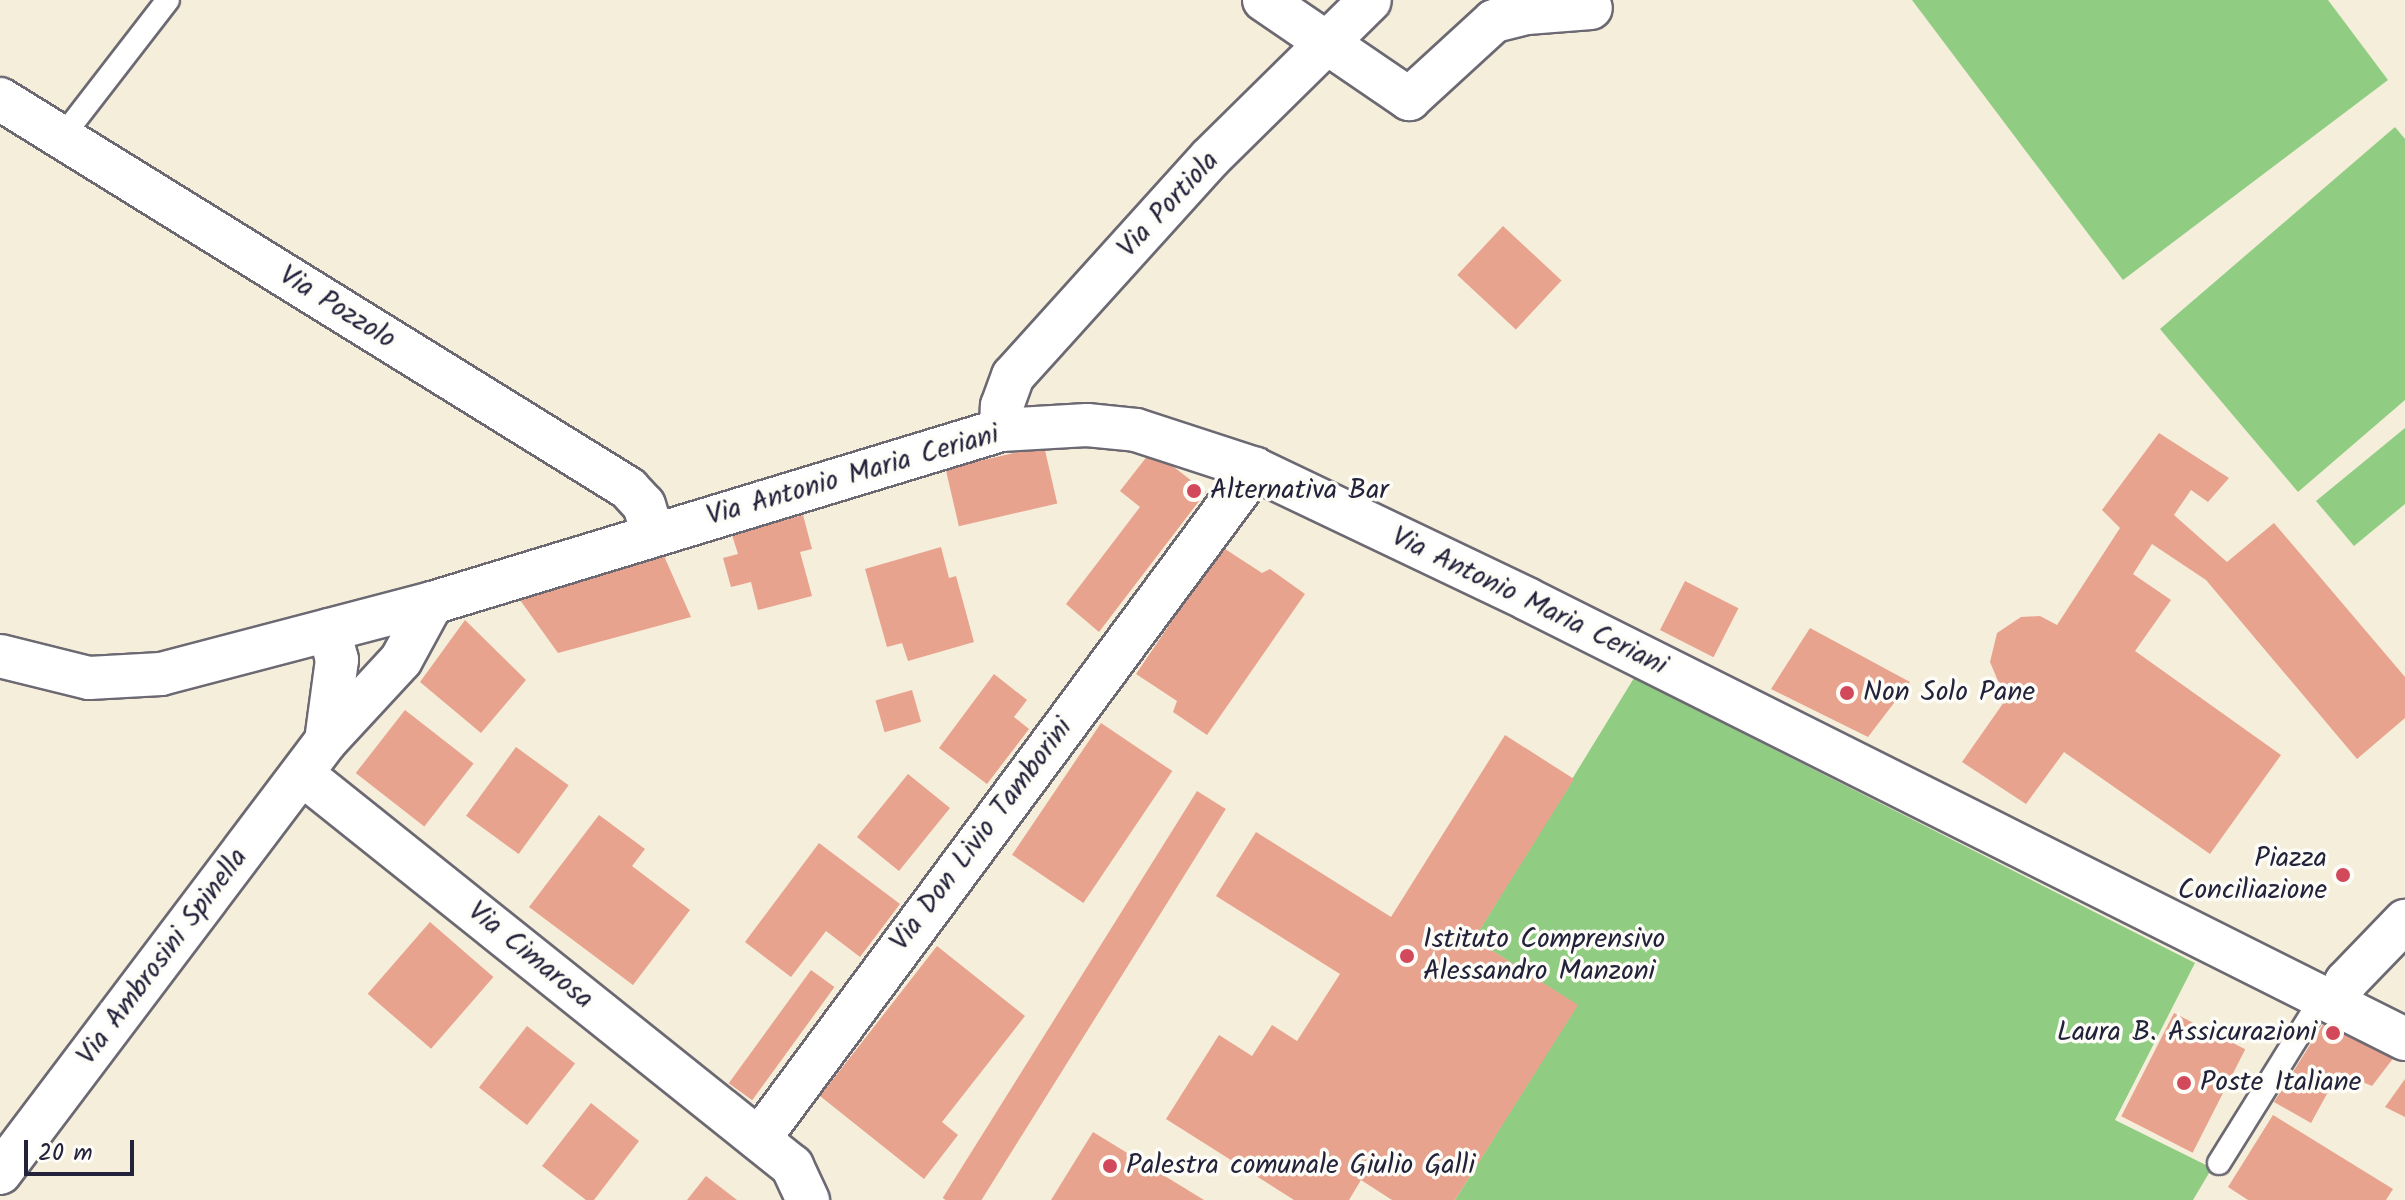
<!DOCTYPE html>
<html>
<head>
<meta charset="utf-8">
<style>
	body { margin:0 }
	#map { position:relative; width:2405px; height:1200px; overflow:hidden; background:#f5eedb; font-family:Kalam,sans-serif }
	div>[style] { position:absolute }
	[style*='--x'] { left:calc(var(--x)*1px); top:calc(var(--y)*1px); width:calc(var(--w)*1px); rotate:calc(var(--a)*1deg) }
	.green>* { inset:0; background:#90cd83 }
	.building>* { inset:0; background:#e8a38e; transform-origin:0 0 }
	.roads { filter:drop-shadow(2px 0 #6c6973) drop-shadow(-2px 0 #6c6973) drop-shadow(0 2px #6c6973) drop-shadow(0 -2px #6c6973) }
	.lane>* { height:22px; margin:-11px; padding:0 11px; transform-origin:11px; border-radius:11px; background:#fff }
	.street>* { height:42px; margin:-21px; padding:0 21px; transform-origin:21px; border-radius:21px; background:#fff }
	.dots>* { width:22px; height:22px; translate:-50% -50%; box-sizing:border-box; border:4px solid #fdfcf7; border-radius:50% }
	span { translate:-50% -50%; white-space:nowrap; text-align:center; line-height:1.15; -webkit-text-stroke:7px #fdfcf7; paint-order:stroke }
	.street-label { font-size:28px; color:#22223b }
	.poi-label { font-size:28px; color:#22223b }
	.left { translate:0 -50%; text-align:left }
	.right { translate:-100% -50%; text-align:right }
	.scale { position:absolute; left:24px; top:1140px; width:110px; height:36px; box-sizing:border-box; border:4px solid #22223b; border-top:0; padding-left:10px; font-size:24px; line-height:28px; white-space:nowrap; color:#22223b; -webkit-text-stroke:6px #fdfcf7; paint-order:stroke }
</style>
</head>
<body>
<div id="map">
	<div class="green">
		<div style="clip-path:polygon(1912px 0,2328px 0,2388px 80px,2123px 280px)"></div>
		<div style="clip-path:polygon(2395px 127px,2405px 139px,2405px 400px,2298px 492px,2160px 329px)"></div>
		<div style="clip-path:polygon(2405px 428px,2405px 504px,2354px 546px,2316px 501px)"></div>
		<div style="clip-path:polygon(1634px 678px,2195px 963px,2115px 1120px,2212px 1168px,2193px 1200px,1455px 1200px,1577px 1005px,1474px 939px)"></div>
	</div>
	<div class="building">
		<div style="left:1503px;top:226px;width:80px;height:67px;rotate:43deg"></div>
		<div style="clip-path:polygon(2159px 433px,2229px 478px,2208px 502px,2191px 490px,2174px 515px,2227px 562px,2274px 523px,2405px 677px,2405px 718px,2357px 759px,2206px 580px,2152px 544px,2133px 574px,2171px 600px,2135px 651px,2281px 755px,2210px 854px,2064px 752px,2026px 804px,1962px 762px,2011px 692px,1998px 681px,1990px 662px,1997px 633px,2021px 617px,2040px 616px,2057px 625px,2120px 528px,2102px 510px)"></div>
		<div style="left:1044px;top:446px;width:59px;height:101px;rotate:77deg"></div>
		<div style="clip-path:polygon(1152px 450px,1206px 492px,1099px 632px,1066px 604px,1140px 507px,1120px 491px)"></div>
		<div style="clip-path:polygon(803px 515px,812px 549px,800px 552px,812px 596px,758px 610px,751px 582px,731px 587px,723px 558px,738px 554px,732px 535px)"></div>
		<div style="clip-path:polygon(941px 547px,949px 578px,956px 576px,974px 642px,908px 661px,902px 643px,887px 647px,865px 569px)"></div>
		<div style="clip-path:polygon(1222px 547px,1262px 573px,1270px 569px,1305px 594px,1207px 735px,1173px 712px,1177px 701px,1136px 674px)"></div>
		<div style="clip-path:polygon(664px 556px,691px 617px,558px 653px,520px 600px)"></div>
		<div style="left:1685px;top:581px;width:60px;height:55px;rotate:27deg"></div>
		<div style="clip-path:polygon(465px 620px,526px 680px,481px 733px,420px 682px)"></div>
		<div style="clip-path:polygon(1810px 628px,1910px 682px,1868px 737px,1771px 689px)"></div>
		<div style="clip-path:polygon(994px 674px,1027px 700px,1014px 717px,1029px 729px,987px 784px,939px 748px)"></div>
		<div style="left:912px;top:690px;width:33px;height:38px;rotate:74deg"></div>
		<div style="left:405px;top:710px;width:87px;height:80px;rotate:38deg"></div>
		<div style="left:1101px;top:723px;width:86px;height:159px;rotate:34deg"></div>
		<div style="clip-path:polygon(1505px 735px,1574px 779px,1474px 939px,1578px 1005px,1455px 1200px,1392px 1200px,1361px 1180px,1349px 1200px,1294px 1200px,1166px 1119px,1219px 1035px,1252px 1056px,1272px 1025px,1297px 1041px,1340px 974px,1216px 896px,1256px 832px,1391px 917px)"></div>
		<div style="left:516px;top:747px;width:65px;height:85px;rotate:36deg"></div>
		<div style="left:908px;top:774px;width:54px;height:81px;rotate:39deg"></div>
		<div style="left:1197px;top:791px;width:34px;height:480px;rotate:32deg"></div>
		<div style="clip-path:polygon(599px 815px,645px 849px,632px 866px,690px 910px,633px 985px,529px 907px)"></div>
		<div style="clip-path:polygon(819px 843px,900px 904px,860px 957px,826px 931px,791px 977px,745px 942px)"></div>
		<div style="left:430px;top:922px;width:84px;height:95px;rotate:41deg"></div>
		<div style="clip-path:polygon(937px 946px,1025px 1016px,942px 1122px,958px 1135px,924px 1179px,820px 1096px)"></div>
		<div style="left:811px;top:970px;width:29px;height:140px;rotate:36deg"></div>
		<div style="left:2174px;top:1013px;width:80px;height:116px;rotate:27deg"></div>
		<div style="clip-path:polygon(2325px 1021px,2395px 1056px,2372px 1086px,2339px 1072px,2311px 1123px,2274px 1102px)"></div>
		<div style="left:527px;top:1026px;width:61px;height:78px;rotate:38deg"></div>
		<div style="clip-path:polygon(2405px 1079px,2405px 1117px,2385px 1107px)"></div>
		<div style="clip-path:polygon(591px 1103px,639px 1141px,594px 1200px,586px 1200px,542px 1166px)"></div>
		<div style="clip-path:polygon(2273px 1115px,2393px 1189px,2386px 1200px,2248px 1200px,2228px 1187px)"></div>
		<div style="clip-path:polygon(1093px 1132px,1204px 1200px,1051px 1200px)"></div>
		<div style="clip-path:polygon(706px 1176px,737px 1200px,687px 1200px)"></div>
	</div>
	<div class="roads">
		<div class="lane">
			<div style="--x:62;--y:137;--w:173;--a:-52.3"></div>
			<div style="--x:2219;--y:1163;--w:197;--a:-58.1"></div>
		</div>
		<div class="street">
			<div style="--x:1264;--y:0;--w:176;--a:34.3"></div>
			<div style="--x:1409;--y:99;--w:115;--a:-42.5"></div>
			<div style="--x:1494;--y:21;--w:34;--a:-14"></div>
			<div style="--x:1527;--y:13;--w:64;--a:-4.5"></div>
			<div style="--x:0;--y:99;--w:739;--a:31.78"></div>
			<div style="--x:628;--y:488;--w:23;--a:47"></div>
			<div style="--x:644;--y:505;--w:31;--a:73"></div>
			<div style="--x:1001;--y:430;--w:24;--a:-88"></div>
			<div style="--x:1002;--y:406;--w:32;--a:-70"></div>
			<div style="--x:1013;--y:376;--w:295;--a:-47.9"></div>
			<div style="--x:1211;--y:157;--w:223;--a:-44.6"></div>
			<div style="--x:0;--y:656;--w:92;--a:13.9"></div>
			<div style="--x:89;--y:678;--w:72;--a:-3.2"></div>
			<div style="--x:161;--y:674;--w:280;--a:-14.7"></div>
			<div style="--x:432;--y:603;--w:595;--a:-16.91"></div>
			<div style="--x:1001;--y:430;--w:86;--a:-3.3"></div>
			<div style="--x:1087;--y:425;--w:49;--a:5.8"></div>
			<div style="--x:1136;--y:430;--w:125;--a:18.1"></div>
			<div style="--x:1255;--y:469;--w:301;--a:25.5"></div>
			<div style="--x:1527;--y:599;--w:982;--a:26.62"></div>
			<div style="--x:326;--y:741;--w:82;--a:-82.3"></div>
			<div style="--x:337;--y:660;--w:31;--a:-105"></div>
			<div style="--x:302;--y:774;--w:628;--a:38.66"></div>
			<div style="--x:792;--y:1166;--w:38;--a:65"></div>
			<div style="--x:2335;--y:1003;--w:24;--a:-62"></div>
			<div style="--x:2346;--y:982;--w:85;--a:-46"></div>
			<div style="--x:759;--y:1139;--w:834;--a:-53.49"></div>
			<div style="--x:0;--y:1173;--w:541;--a:-52.96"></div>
			<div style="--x:326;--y:741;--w:110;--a:-47.2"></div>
			<div style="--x:401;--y:660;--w:65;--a:-61.5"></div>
		</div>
	</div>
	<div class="dots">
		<div style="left:1194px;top:491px;background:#d1495b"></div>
		<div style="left:1847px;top:693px;background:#d1495b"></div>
		<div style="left:2343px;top:875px;background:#d1495b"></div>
		<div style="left:1407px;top:956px;background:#d1495b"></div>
		<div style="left:2333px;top:1033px;background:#d1495b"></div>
		<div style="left:2184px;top:1083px;background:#d1495b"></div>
		<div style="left:1110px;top:1166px;background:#d1495b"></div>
	</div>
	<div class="street-label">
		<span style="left:1169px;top:205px;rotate:-47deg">Via Portiola</span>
		<span style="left:337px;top:308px;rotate:32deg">Via Pozzolo</span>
		<span style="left:853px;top:476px;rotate:-16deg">Via Antonio Maria Ceriani</span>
		<span style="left:1529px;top:602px;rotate:26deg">Via Antonio Maria Ceriani</span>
		<span style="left:982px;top:835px;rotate:-53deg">Via Don Livio Tamborini</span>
		<span style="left:530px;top:956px;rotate:39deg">Via Cimarosa</span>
		<span style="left:163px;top:957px;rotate:-53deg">Via Ambrosini Spinella</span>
	</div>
	<div class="poi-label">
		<span class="left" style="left:1210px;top:491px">Alternativa Bar</span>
		<span class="left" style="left:1863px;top:693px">Non Solo Pane</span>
		<span class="right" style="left:2327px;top:875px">Piazza<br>Conciliazione</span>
		<span class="left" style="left:1423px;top:956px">Istituto Comprensivo<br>Alessandro Manzoni</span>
		<span class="right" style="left:2317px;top:1033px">Laura B. Assicurazioni</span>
		<span class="left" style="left:2200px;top:1083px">Poste Italiane</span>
		<span class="left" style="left:1126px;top:1166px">Palestra comunale Giulio Galli</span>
	</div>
	<div class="scale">20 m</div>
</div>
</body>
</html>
